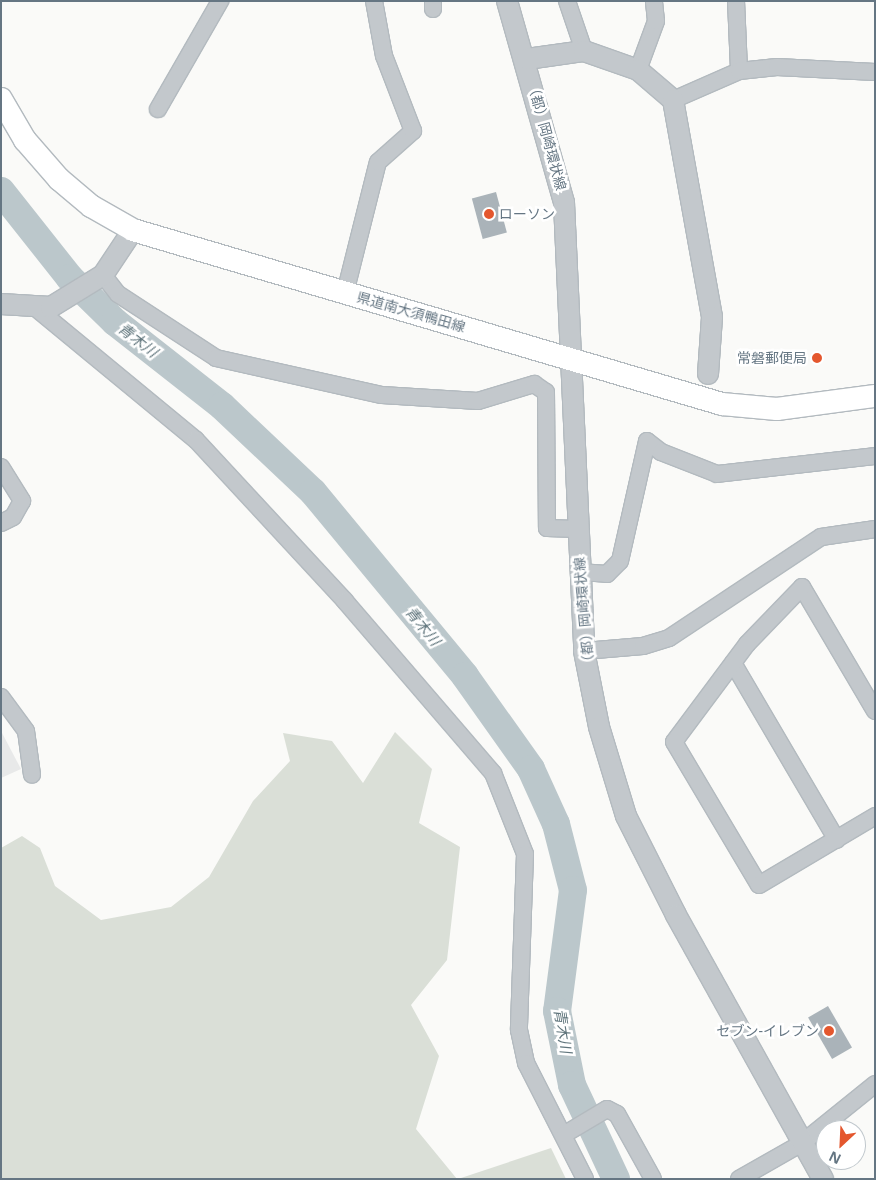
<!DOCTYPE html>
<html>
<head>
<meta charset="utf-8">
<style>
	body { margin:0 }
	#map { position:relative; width:876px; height:1180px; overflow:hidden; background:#fafaf8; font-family:"Noto Sans","Noto Sans JP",sans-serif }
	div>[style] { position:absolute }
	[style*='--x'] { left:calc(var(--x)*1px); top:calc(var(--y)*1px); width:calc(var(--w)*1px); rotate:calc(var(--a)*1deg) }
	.built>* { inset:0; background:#e8e9e9 }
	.green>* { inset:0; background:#dadfd7 }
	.river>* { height:28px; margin:-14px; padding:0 14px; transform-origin:14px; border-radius:14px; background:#bbc7cb }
	.building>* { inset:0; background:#aab3b9; transform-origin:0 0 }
	.roads { filter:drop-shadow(1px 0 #b3babf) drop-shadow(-1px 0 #b3babf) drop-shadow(0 1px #b3babf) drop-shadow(0 -1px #b3babf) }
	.minor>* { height:16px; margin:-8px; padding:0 8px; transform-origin:8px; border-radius:8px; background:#c3c8cc }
	.tertiary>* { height:20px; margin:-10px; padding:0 10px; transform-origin:10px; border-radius:10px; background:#c3c8cc }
	.secondary>* { height:22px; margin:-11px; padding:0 11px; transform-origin:11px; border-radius:11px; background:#fff }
	.dots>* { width:14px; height:14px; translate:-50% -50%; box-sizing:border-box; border:2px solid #fff; border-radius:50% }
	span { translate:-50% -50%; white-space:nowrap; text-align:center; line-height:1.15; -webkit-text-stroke:5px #fff; paint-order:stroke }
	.street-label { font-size:14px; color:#657683 }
	.poi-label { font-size:14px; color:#657683 }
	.left { translate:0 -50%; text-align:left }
	.right { translate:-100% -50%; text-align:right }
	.water-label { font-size:15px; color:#60757c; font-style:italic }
	.frame { position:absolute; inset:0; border:2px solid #657683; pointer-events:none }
	.north { position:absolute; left:816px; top:1120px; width:50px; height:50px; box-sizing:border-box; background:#fff; border:1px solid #c1c8cd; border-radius:50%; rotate:205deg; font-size:14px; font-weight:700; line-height:20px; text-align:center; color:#657683 }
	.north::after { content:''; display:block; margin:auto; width:18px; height:22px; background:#e4572e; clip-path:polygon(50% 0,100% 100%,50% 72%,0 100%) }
</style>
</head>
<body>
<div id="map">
	<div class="built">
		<div style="clip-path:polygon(1px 731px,21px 769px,1px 778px)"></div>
	</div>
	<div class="green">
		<div style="clip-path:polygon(395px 732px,432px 769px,419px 823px,460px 847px,447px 960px,411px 1005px,439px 1056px,416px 1129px,457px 1179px,1px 1179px,1px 848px,22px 836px,40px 848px,55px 886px,101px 920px,171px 907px,209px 877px,253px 801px,290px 761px,283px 733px,332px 741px,363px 783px)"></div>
		<div style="clip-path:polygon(551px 1148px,566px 1179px,458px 1179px)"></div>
	</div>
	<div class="river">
		<div style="--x:1;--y:191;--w:111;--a:51.6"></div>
		<div style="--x:70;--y:278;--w:63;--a:44.4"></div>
		<div style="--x:115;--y:322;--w:136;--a:38.1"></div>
		<div style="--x:222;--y:406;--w:125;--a:43.4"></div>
		<div style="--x:313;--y:492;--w:239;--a:50.4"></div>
		<div style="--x:465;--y:676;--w:114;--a:54.6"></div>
		<div style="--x:531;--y:769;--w:60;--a:65.6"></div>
		<div style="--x:556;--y:824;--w:68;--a:75.6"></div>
		<div style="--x:573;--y:890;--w:122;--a:97.5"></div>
		<div style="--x:557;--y:1011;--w:76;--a:78.5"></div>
		<div style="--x:572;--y:1085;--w:104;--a:64.9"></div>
	</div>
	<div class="building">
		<div style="left:496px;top:192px;width:42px;height:25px;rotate:75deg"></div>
		<div style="left:828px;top:1006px;width:48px;height:23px;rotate:60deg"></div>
	</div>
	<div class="roads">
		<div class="minor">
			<div style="--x:567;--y:1;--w:53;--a:71.2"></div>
			<div style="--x:736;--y:1;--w:70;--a:87.5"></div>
			<div style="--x:433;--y:9;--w:8;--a:-90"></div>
			<div style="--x:638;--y:70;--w:52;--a:-69.8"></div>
			<div style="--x:656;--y:21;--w:20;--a:-96"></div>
			<div style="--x:673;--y:100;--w:72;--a:-23.7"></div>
			<div style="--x:739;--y:71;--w:38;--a:-6"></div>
			<div style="--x:777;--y:67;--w:98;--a:2.9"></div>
			<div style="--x:158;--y:109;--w:125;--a:-60.1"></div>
			<div style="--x:103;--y:275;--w:24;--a:52"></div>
			<div style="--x:118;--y:294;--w:117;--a:33.1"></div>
			<div style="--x:216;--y:358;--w:170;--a:12.6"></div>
			<div style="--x:382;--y:395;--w:96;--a:3.6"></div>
			<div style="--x:478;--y:401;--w:59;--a:-16.9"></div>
			<div style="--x:534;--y:384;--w:14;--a:34"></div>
			<div style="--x:546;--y:392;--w:136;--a:89.6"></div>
			<div style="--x:547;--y:528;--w:31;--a:2"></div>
			<div style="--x:345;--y:293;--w:135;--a:-75.9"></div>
			<div style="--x:378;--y:162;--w:47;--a:-41.5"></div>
			<div style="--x:413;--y:131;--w:80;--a:-111.1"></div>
			<div style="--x:384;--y:56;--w:56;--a:-100.3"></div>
			<div style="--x:37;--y:309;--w:206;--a:39.5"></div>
			<div style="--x:196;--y:440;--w:219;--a:47.2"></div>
			<div style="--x:345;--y:601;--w:227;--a:49.3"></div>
			<div style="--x:493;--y:773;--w:87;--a:68.4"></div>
			<div style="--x:525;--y:854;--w:176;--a:92"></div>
			<div style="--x:519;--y:1030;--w:34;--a:78"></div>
			<div style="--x:526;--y:1063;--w:130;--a:63"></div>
			<div style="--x:1;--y:467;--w:40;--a:58"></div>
			<div style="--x:22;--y:501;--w:18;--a:119"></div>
			<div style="--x:13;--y:517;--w:13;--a:153"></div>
			<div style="--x:580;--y:572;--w:27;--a:4"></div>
			<div style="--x:607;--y:574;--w:18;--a:-45"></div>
			<div style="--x:620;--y:561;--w:123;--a:-77.3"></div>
			<div style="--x:647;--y:441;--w:18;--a:38"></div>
			<div style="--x:661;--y:452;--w:60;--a:21.4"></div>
			<div style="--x:717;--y:474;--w:159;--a:-6.5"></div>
			<div style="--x:584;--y:651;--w:59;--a:-4.8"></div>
			<div style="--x:643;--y:646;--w:27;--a:-17"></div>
			<div style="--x:669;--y:638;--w:182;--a:-33.6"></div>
			<div style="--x:821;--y:537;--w:55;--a:-8.4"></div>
			<div style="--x:733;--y:663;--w:205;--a:59.6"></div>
			<div style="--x:1;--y:697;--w:42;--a:53.7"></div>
			<div style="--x:26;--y:731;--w:44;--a:82.2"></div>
			<div style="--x:875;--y:711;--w:144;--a:-120.5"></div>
			<div style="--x:802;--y:587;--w:79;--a:134"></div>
			<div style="--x:747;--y:644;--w:122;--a:126.7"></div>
			<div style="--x:674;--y:742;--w:166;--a:59.3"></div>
			<div style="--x:759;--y:885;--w:135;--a:-30.7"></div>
			<div style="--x:565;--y:1134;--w:49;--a:-30.8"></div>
			<div style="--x:607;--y:1109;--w:11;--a:27"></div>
			<div style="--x:617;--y:1114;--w:74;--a:61"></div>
			<div style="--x:739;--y:1179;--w:73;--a:-29.7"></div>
			<div style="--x:802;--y:1143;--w:94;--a:-38.9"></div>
		</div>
		<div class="tertiary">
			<div style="--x:507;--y:1;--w:210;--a:74.2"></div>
			<div style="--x:564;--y:203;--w:448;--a:87.4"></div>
			<div style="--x:584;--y:651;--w:77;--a:78.8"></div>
			<div style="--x:599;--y:727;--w:93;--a:73.1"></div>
			<div style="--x:626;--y:816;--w:111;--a:63.2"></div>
			<div style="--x:676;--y:915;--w:302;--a:60.9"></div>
			<div style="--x:527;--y:59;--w:58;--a:-8"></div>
			<div style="--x:584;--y:51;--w:57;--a:19.4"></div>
			<div style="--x:638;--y:70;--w:46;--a:40.6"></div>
			<div style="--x:673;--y:100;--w:220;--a:79.8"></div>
			<div style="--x:712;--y:317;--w:57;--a:94"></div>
			<div style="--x:1;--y:304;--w:50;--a:3.4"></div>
			<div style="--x:51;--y:307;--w:61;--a:-31.6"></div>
			<div style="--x:103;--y:275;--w:54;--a:-56.3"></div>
		</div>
		<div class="secondary">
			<div style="--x:1;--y:99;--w:48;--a:59.7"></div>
			<div style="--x:25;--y:140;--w:52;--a:48.9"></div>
			<div style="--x:59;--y:179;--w:42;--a:40.2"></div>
			<div style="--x:91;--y:206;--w:48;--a:29.7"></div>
			<div style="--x:133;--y:230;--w:614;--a:16.46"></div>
			<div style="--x:722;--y:404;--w:55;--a:5.2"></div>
			<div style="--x:777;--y:409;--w:99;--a:-7.6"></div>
		</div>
	</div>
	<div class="dots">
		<div style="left:489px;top:214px;background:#e4572e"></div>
		<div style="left:817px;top:358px;background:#e4572e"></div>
		<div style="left:829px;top:1031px;background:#e4572e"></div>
	</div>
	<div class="street-label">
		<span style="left:547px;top:136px;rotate:75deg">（都）岡崎環状線</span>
		<span style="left:411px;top:312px;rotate:16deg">県道南大須鴨田線</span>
		<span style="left:584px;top:613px;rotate:-95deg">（都）岡崎環状線</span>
	</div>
	<div class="poi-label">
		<span class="left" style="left:499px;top:214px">ローソン</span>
		<span class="right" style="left:807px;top:358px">常磐郵便局</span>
		<span class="right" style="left:819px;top:1031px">セブン-イレブン</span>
	</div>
	<div class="water-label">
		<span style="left:138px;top:340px;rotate:38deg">青木川</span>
		<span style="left:423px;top:626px;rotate:51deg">青木川</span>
		<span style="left:563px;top:1031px;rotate:81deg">青木川</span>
	</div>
	<div class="frame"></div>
	<div class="north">N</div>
</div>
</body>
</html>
